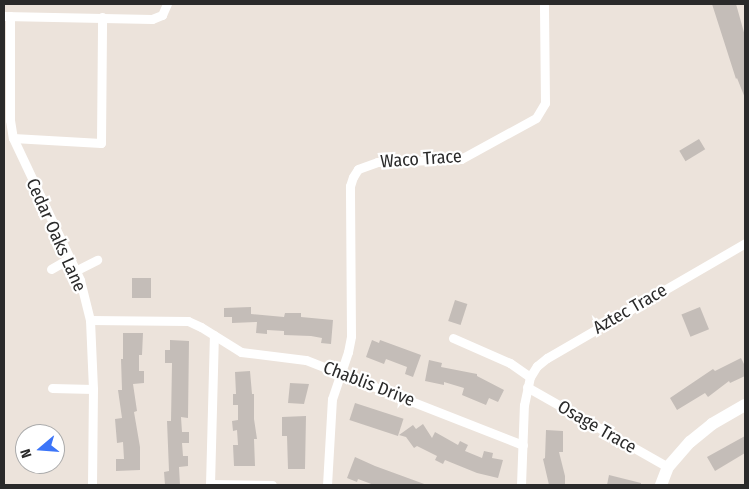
<!DOCTYPE html>
<html>
<head>
<meta charset="utf-8">
<style>
	body { margin:0 }
	#map { position:relative; width:749px; height:489px; overflow:hidden; background:#ece3db; font-family:"Fira Sans Condensed",sans-serif }
	div>[style] { position:absolute }
	[style*='--x'] { left:calc(var(--x)*1px); top:calc(var(--y)*1px); width:calc(var(--w)*1px); rotate:calc(var(--a)*1deg) }
	.building>* { inset:0; background:#c4bdb8; transform-origin:0 0 }
	.street>* { height:9px; margin:-4.5px; padding:0 4.5px; transform-origin:4.5px; border-radius:4.5px; background:#fff }
	.secondary>* { height:12px; margin:-6px; padding:0 6px; transform-origin:6px; border-radius:6px; background:#fff }
	span { translate:-50% -50%; white-space:nowrap; text-align:center; line-height:1.15; -webkit-text-stroke:4.5px #fff; paint-order:stroke }
	.street-label { font-size:18px; color:#2a2a2a }
	.frame { position:absolute; inset:0; border:5px solid #2a2a2a; pointer-events:none }
	.north { position:absolute; left:15px; top:424px; width:50px; height:50px; box-sizing:border-box; background:#fff; border:1px solid #aaa; border-radius:50%; rotate:252deg; font-size:14px; font-weight:700; line-height:20px; text-align:center; color:#2a2a2a }
	.north::after { content:''; display:block; margin:auto; width:18px; height:22px; background:#3c75f8; clip-path:polygon(50% 0,100% 100%,50% 72%,0 100%) }
</style>
</head>
<body>
<div id="map">
	<div class="building">
		<div style="clip-path:polygon(712px 4px,736px 4px,745px 36px,745px 98px,737px 78px,736px 79px)"></div>
		<div style="left:699px;top:139px;width:12px;height:23px;rotate:59deg"></div>
		<div style="left:132px;top:278px;width:19px;height:20px"></div>
		<div style="left:455px;top:300px;width:13px;height:22px;rotate:18deg"></div>
		<div style="clip-path:polygon(251px 307px,251px 314px,284px 317px,285px 313px,301px 313px,301px 317px,333px 320px,331px 344px,321px 343px,322px 338px,311px 336px,284px 335px,284px 331px,267px 330px,267px 334px,256px 333px,257px 322px,232px 323px,232px 317px,224px 317px,224px 308px)"></div>
		<div style="left:700px;top:307px;width:24px;height:20px;rotate:68deg"></div>
		<div style="clip-path:polygon(123px 333px,143px 333px,142px 355px,139px 355px,139px 371px,144px 371px,144px 383px,133px 384px,137px 411px,134px 412px,140px 447px,140px 470px,116px 471px,116px 459px,124px 459px,123px 442px,117px 443px,115px 419px,122px 418px,118px 390px,122px 390px,121px 359px,123px 359px)"></div>
		<div style="clip-path:polygon(170px 340px,189px 341px,188px 418px,181px 417px,182px 432px,189px 432px,189px 443px,182px 443px,183px 456px,188px 456px,188px 466px,179px 467px,180px 485px,165px 485px,164px 472px,169px 471px,167px 421px,171px 421px,172px 363px,165px 363px,165px 350px,170px 350px)"></div>
		<div style="clip-path:polygon(372px 340px,379px 343px,380px 340px,421px 355px,413px 377px,405px 374px,407px 367px,386px 359px,384px 364px,366px 357px)"></div>
		<div style="clip-path:polygon(741px 358px,745px 366px,745px 376px,730px 383px,729px 381px,708px 397px,705px 393px,677px 410px,670px 398px,713px 369px,715px 371px)"></div>
		<div style="clip-path:polygon(429px 360px,442px 363px,441px 367px,477px 374px,477px 376px,504px 390px,498px 402px,489px 398px,486px 405px,462px 395px,464px 388px,444px 382px,444px 385px,425px 381px)"></div>
		<div style="clip-path:polygon(250px 371px,252px 394px,254px 394px,254px 419px,257px 439px,254px 439px,255px 466px,234px 466px,233px 445px,238px 445px,237px 430px,233px 431px,232px 421px,238px 420px,238px 405px,233px 405px,233px 394px,236px 394px,235px 372px)"></div>
		<div style="clip-path:polygon(290px 383px,309px 384px,304px 404px,288px 403px)"></div>
		<div style="left:355px;top:403px;width:51px;height:18px;rotate:18deg"></div>
		<div style="clip-path:polygon(306px 416px,305px 469px,288px 469px,287px 436px,282px 436px,282px 417px)"></div>
		<div style="clip-path:polygon(423px 424px,432px 438px,435px 432px,458px 445px,460px 441px,468px 445px,465px 451px,482px 458px,484px 451px,493px 453px,492px 458px,503px 460px,498px 478px,477px 473px,445px 460px,443px 464px,435px 460px,437px 456px,417px 446px,414px 448px,406px 437px,399px 435px,413px 425px,416px 429px)"></div>
		<div style="clip-path:polygon(546px 430px,563px 431px,563px 452px,559px 452px,565px 476px,565px 485px,549px 485px,543px 459px,545px 458px)"></div>
		<div style="clip-path:polygon(745px 436px,745px 453px,715px 471px,707px 457px)"></div>
		<div style="clip-path:polygon(355px 457px,375px 466px,427px 485px,374px 485px,358px 479px,357px 482px,347px 478px)"></div>
		<div style="clip-path:polygon(609px 475px,641px 483px,641px 485px,607px 485px)"></div>
	</div>
	<div class="street">
		<div style="--x:4;--y:16;--w:148;--a:1.2"></div>
		<div style="--x:152;--y:19;--w:11;--a:-22"></div>
		<div style="--x:162;--y:15;--w:12;--a:-66"></div>
		<div style="--x:10;--y:16;--w:104;--a:90"></div>
		<div style="--x:10;--y:120;--w:18;--a:81"></div>
		<div style="--x:13;--y:138;--w:157;--a:64.7"></div>
		<div style="--x:80;--y:280;--w:41;--a:76"></div>
		<div style="--x:90;--y:320;--w:69;--a:87.5"></div>
		<div style="--x:93;--y:389;--w:96;--a:90.6"></div>
		<div style="--x:13;--y:138;--w:88;--a:3.3"></div>
		<div style="--x:101;--y:143;--w:126;--a:-89.5"></div>
		<div style="--x:51;--y:269;--w:20;--a:-30"></div>
		<div style="--x:75;--y:271;--w:25;--a:-27"></div>
		<div style="--x:90;--y:320;--w:98;--a:0.6"></div>
		<div style="--x:188;--y:321;--w:14;--a:25"></div>
		<div style="--x:201;--y:327;--w:47;--a:32"></div>
		<div style="--x:241;--y:352;--w:65;--a:7"></div>
		<div style="--x:306;--y:360;--w:233;--a:21.4"></div>
		<div style="--x:453;--y:338;--w:62;--a:23.7"></div>
		<div style="--x:510;--y:363;--w:24;--a:35"></div>
		<div style="--x:527;--y:387;--w:162;--a:29.6"></div>
		<div style="--x:52;--y:388;--w:41;--a:1.4"></div>
		<div style="--x:210;--y:484;--w:62;--a:0.9"></div>
		<div style="--x:210;--y:485;--w:150;--a:-88.5"></div>
		<div style="--x:327;--y:485;--w:86;--a:-86.7"></div>
		<div style="--x:332;--y:399;--w:50;--a:-71.2"></div>
		<div style="--x:348;--y:352;--w:16;--a:-79"></div>
		<div style="--x:351;--y:336;--w:150;--a:-90.4"></div>
		<div style="--x:350;--y:186;--w:9;--a:-72"></div>
		<div style="--x:353;--y:177;--w:9;--a:-58"></div>
		<div style="--x:358;--y:169;--w:20;--a:-20"></div>
		<div style="--x:377;--y:162;--w:84;--a:-2"></div>
		<div style="--x:461;--y:159;--w:85;--a:-28.7"></div>
		<div style="--x:536;--y:118;--w:17;--a:-59"></div>
		<div style="--x:545;--y:103;--w:99;--a:-90.6"></div>
		<div style="--x:521;--y:485;--w:80;--a:-87.9"></div>
		<div style="--x:524;--y:405;--w:29;--a:-78"></div>
		<div style="--x:530;--y:377;--w:13;--a:-58"></div>
		<div style="--x:537;--y:366;--w:13;--a:-39"></div>
		<div style="--x:547;--y:358;--w:229;--a:-30.1"></div>
	</div>
	<div class="secondary">
		<div style="--x:661;--y:485;--w:19;--a:-69"></div>
		<div style="--x:668;--y:467;--w:33;--a:-49"></div>
		<div style="--x:690;--y:442;--w:28;--a:-39"></div>
		<div style="--x:712;--y:424;--w:38;--a:-30"></div>
	</div>
	<div class="street-label">
		<span style="left:421px;top:159px;rotate:-4deg">Waco Trace</span>
		<span style="left:56px;top:235px;rotate:66deg">Cedar Oaks Lane</span>
		<span style="left:630px;top:309px;rotate:-30deg">Aztec Trace</span>
		<span style="left:369px;top:384px;rotate:21deg">Chablis Drive</span>
		<span style="left:597px;top:427px;rotate:30deg">Osage Trace</span>
	</div>
	<div class="frame"></div>
	<div class="north">N</div>
</div>
</body>
</html>
